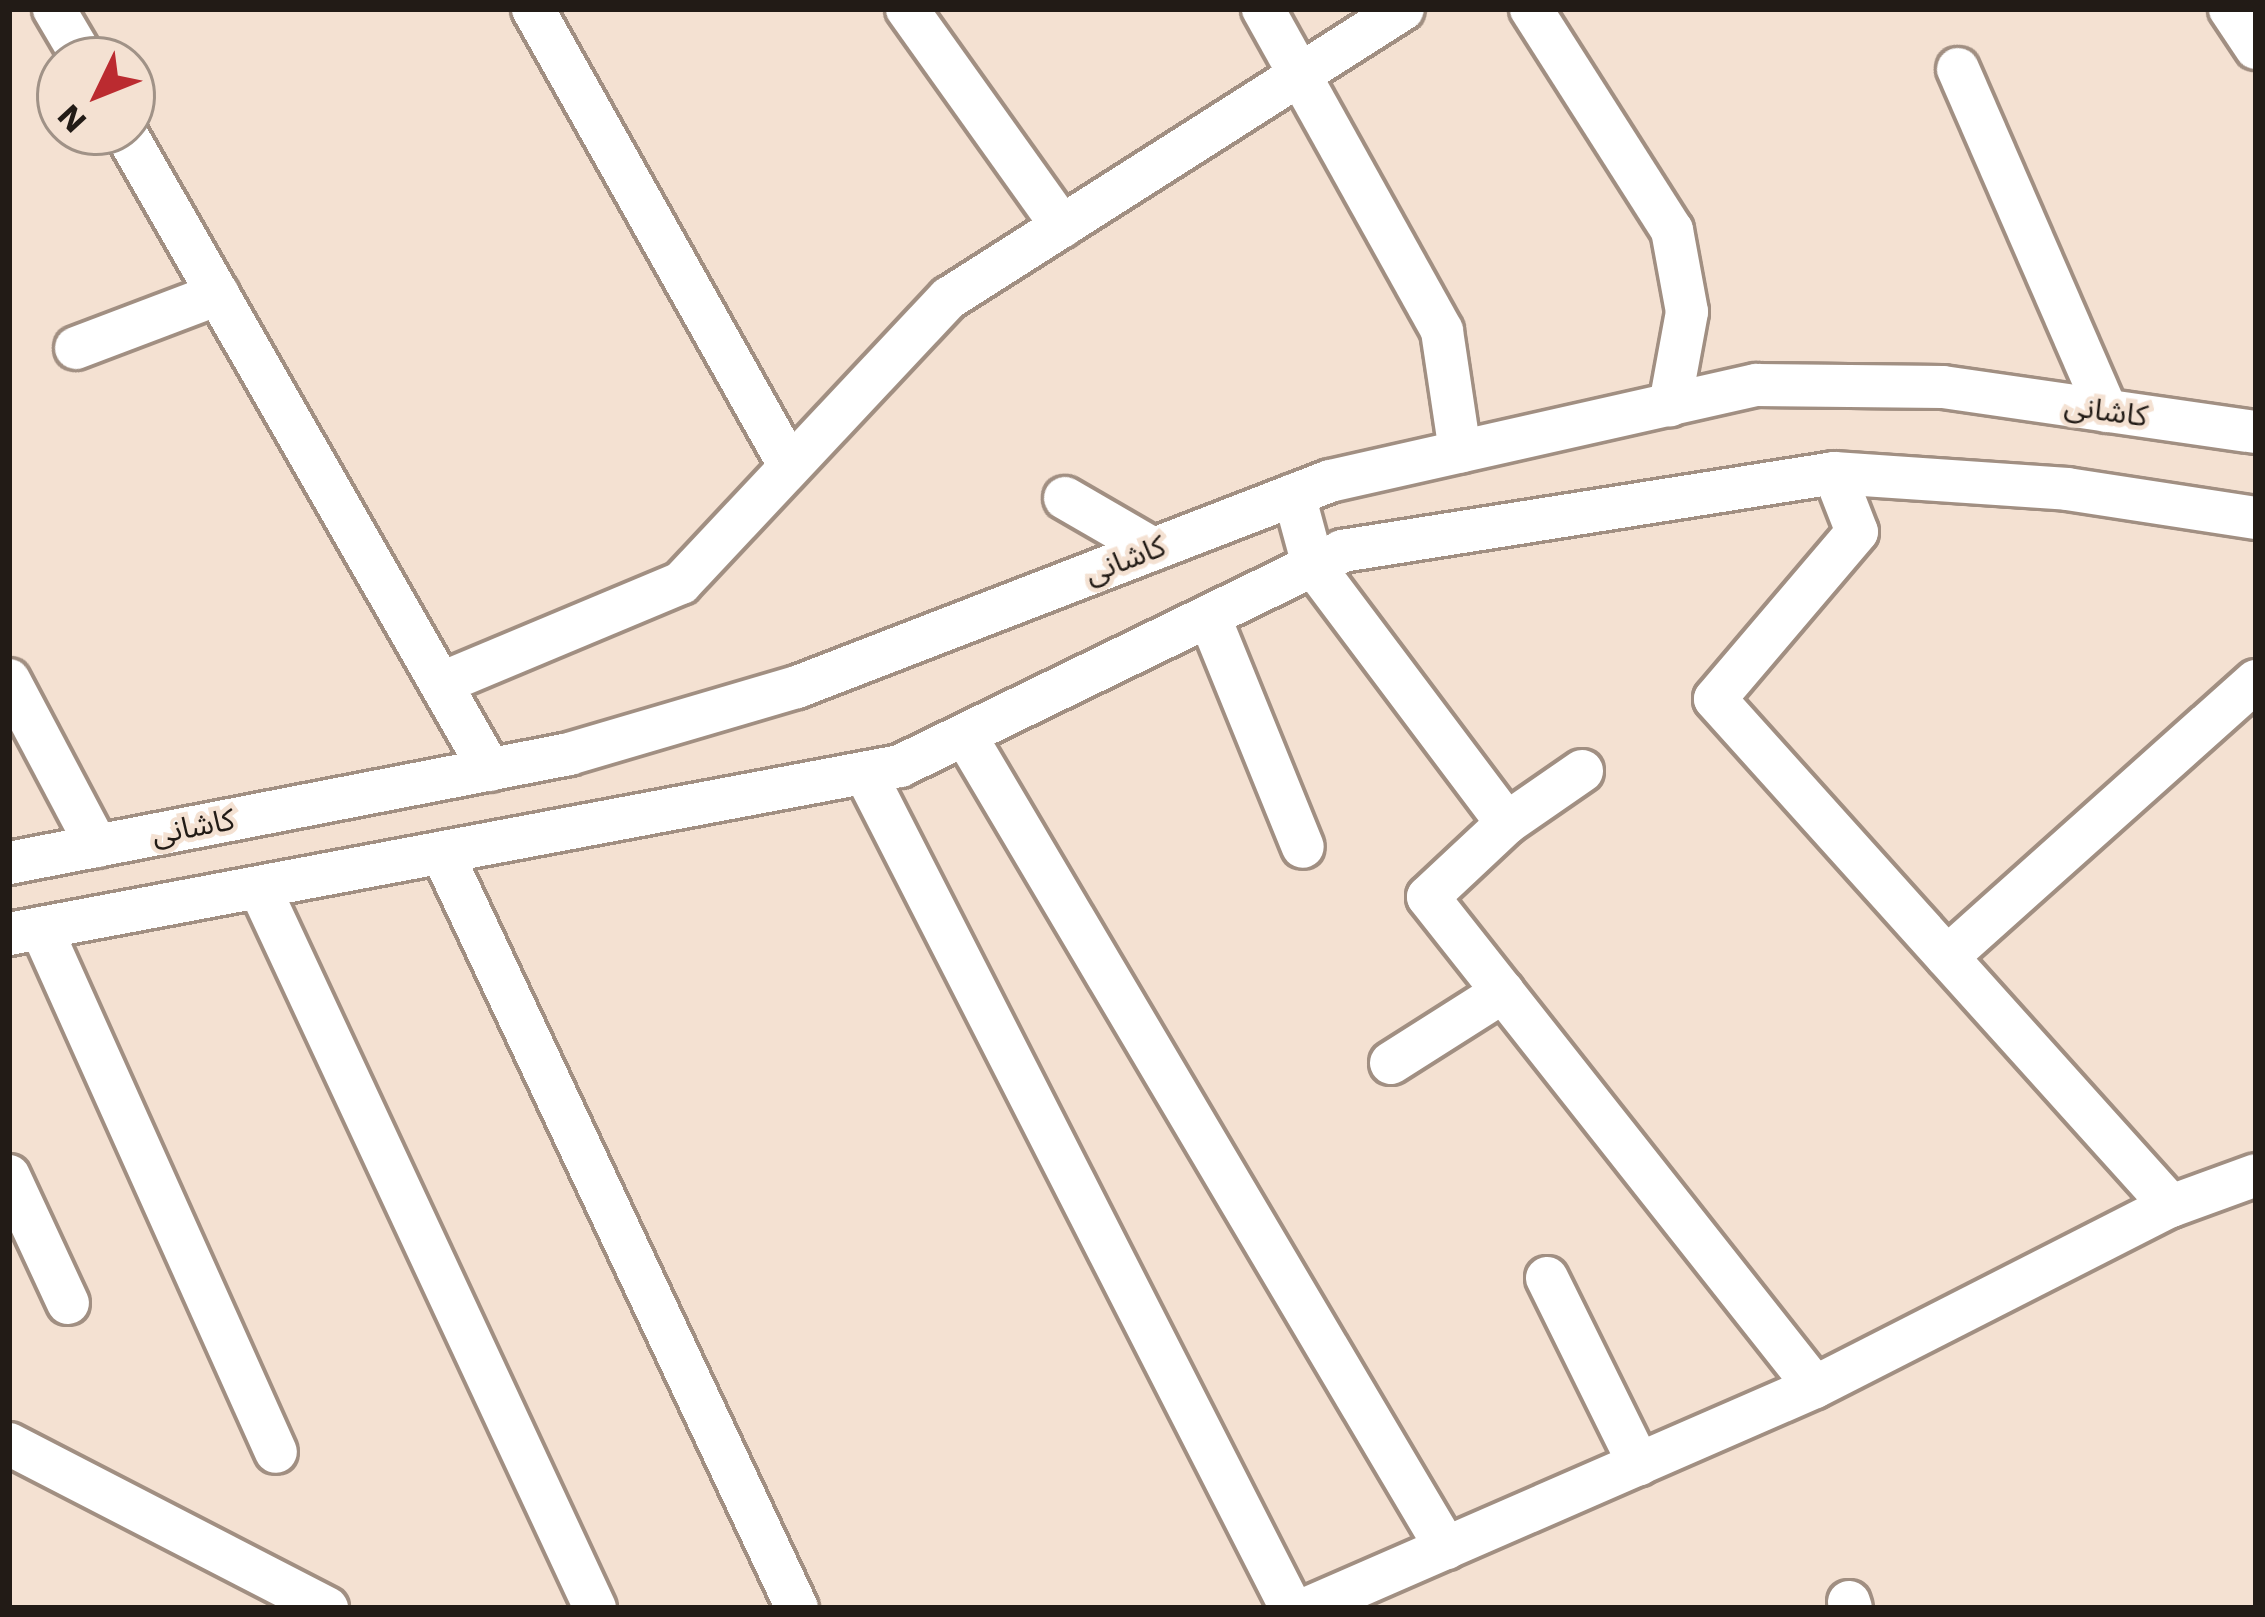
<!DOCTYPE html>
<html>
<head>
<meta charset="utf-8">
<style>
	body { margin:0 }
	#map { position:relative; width:2265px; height:1617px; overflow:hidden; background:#f4e1d2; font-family:"Work Sans","Noto Sans Arabic",sans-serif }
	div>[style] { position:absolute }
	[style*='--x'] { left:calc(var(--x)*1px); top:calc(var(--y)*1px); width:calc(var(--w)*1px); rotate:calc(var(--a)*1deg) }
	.roads { filter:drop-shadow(3px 0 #a18f82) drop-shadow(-3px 0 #a18f82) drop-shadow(0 3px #a18f82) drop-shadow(0 -3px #a18f82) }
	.minor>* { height:42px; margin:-21px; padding:0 21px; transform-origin:21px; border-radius:21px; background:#fff }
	span { translate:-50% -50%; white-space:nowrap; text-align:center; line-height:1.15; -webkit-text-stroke:9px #f4e1d2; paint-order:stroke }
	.street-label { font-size:30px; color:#221b16 }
	.frame { position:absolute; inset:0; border:12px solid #221b16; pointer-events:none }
	.north { position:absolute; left:36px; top:36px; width:120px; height:120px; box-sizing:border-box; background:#f4e1d2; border:3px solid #a09287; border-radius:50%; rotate:227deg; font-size:33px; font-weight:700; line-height:48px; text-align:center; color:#221b16 }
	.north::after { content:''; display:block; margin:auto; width:42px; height:54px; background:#bb2b30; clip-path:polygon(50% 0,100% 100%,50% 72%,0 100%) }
</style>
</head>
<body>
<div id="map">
	<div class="roads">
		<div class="minor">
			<div style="--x:54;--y:9;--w:59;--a:59.5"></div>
			<div style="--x:533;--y:9;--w:523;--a:60.69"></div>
			<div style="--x:907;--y:9;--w:267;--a:54.5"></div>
			<div style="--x:1263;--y:9;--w:368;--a:60.9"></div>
			<div style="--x:1442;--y:331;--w:122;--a:81.5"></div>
			<div style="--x:1531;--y:9;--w:262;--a:57.5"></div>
			<div style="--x:1672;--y:230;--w:83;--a:79.6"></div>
			<div style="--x:1687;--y:312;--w:95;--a:100.4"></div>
			<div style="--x:2230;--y:9;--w:47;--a:56.3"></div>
			<div style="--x:1958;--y:69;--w:373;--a:66.5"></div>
			<div style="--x:125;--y:132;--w:735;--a:60.23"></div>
			<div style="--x:76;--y:348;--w:152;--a:-20.8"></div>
			<div style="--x:1834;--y:473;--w:63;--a:68.7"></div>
			<div style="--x:1857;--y:532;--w:219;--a:130.4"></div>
			<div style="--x:1715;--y:699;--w:682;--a:48.03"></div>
			<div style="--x:1294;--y:495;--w:73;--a:74.8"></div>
			<div style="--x:1313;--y:565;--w:323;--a:53.1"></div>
			<div style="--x:1065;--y:498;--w:102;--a:30.1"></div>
			<div style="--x:1209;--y:616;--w:249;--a:67.9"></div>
			<div style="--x:9;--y:680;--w:188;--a:62.1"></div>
			<div style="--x:442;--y:683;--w:259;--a:-22.7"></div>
			<div style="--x:681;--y:583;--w:391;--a:-46.8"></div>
			<div style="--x:949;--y:298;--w:538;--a:-32.48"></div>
			<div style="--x:965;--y:735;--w:945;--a:59.39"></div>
			<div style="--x:1582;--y:771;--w:91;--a:145.3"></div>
			<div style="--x:1507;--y:823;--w:108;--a:136.9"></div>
			<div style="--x:1428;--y:897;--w:624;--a:51.7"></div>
			<div style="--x:865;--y:773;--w:937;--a:62.97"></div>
			<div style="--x:443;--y:855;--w:832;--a:64.82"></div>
			<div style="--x:9;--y:863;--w:571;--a:-11.01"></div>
			<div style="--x:569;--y:754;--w:238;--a:-16.4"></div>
			<div style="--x:797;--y:687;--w:571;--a:-21.13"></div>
			<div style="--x:1330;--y:481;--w:437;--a:-12.7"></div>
			<div style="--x:1756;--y:385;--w:187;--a:0.6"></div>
			<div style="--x:1943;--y:387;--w:316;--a:8.2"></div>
			<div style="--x:261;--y:891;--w:791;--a:65.02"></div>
			<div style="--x:41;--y:928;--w:574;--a:65.85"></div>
			<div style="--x:9;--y:934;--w:907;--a:-10.68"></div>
			<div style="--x:900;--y:766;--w:492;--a:-25.9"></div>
			<div style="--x:1342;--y:551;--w:498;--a:-9"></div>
			<div style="--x:1834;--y:473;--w:234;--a:3.9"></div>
			<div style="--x:2067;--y:489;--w:191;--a:8.7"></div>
			<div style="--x:1947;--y:957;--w:414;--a:-41.8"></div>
			<div style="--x:1391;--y:1063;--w:133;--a:-32.4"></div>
			<div style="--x:9;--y:1176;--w:140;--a:65.1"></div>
			<div style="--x:1547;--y:1278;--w:208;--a:63.7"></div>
			<div style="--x:9;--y:1444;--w:358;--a:27.3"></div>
			<div style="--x:1849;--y:1602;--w:6;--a:72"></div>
			<div style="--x:1308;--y:1608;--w:553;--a:-23.55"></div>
			<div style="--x:1815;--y:1387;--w:399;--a:-27"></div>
			<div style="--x:2171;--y:1206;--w:90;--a:-20"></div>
		</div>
	</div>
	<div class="street-label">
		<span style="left:2106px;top:411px;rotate:8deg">کاشانی</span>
		<span style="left:1125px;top:560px;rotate:-21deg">کاشانی</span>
		<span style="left:193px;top:827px;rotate:-11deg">کاشانی</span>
	</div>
	<div class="frame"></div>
	<div class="north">N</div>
</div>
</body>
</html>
